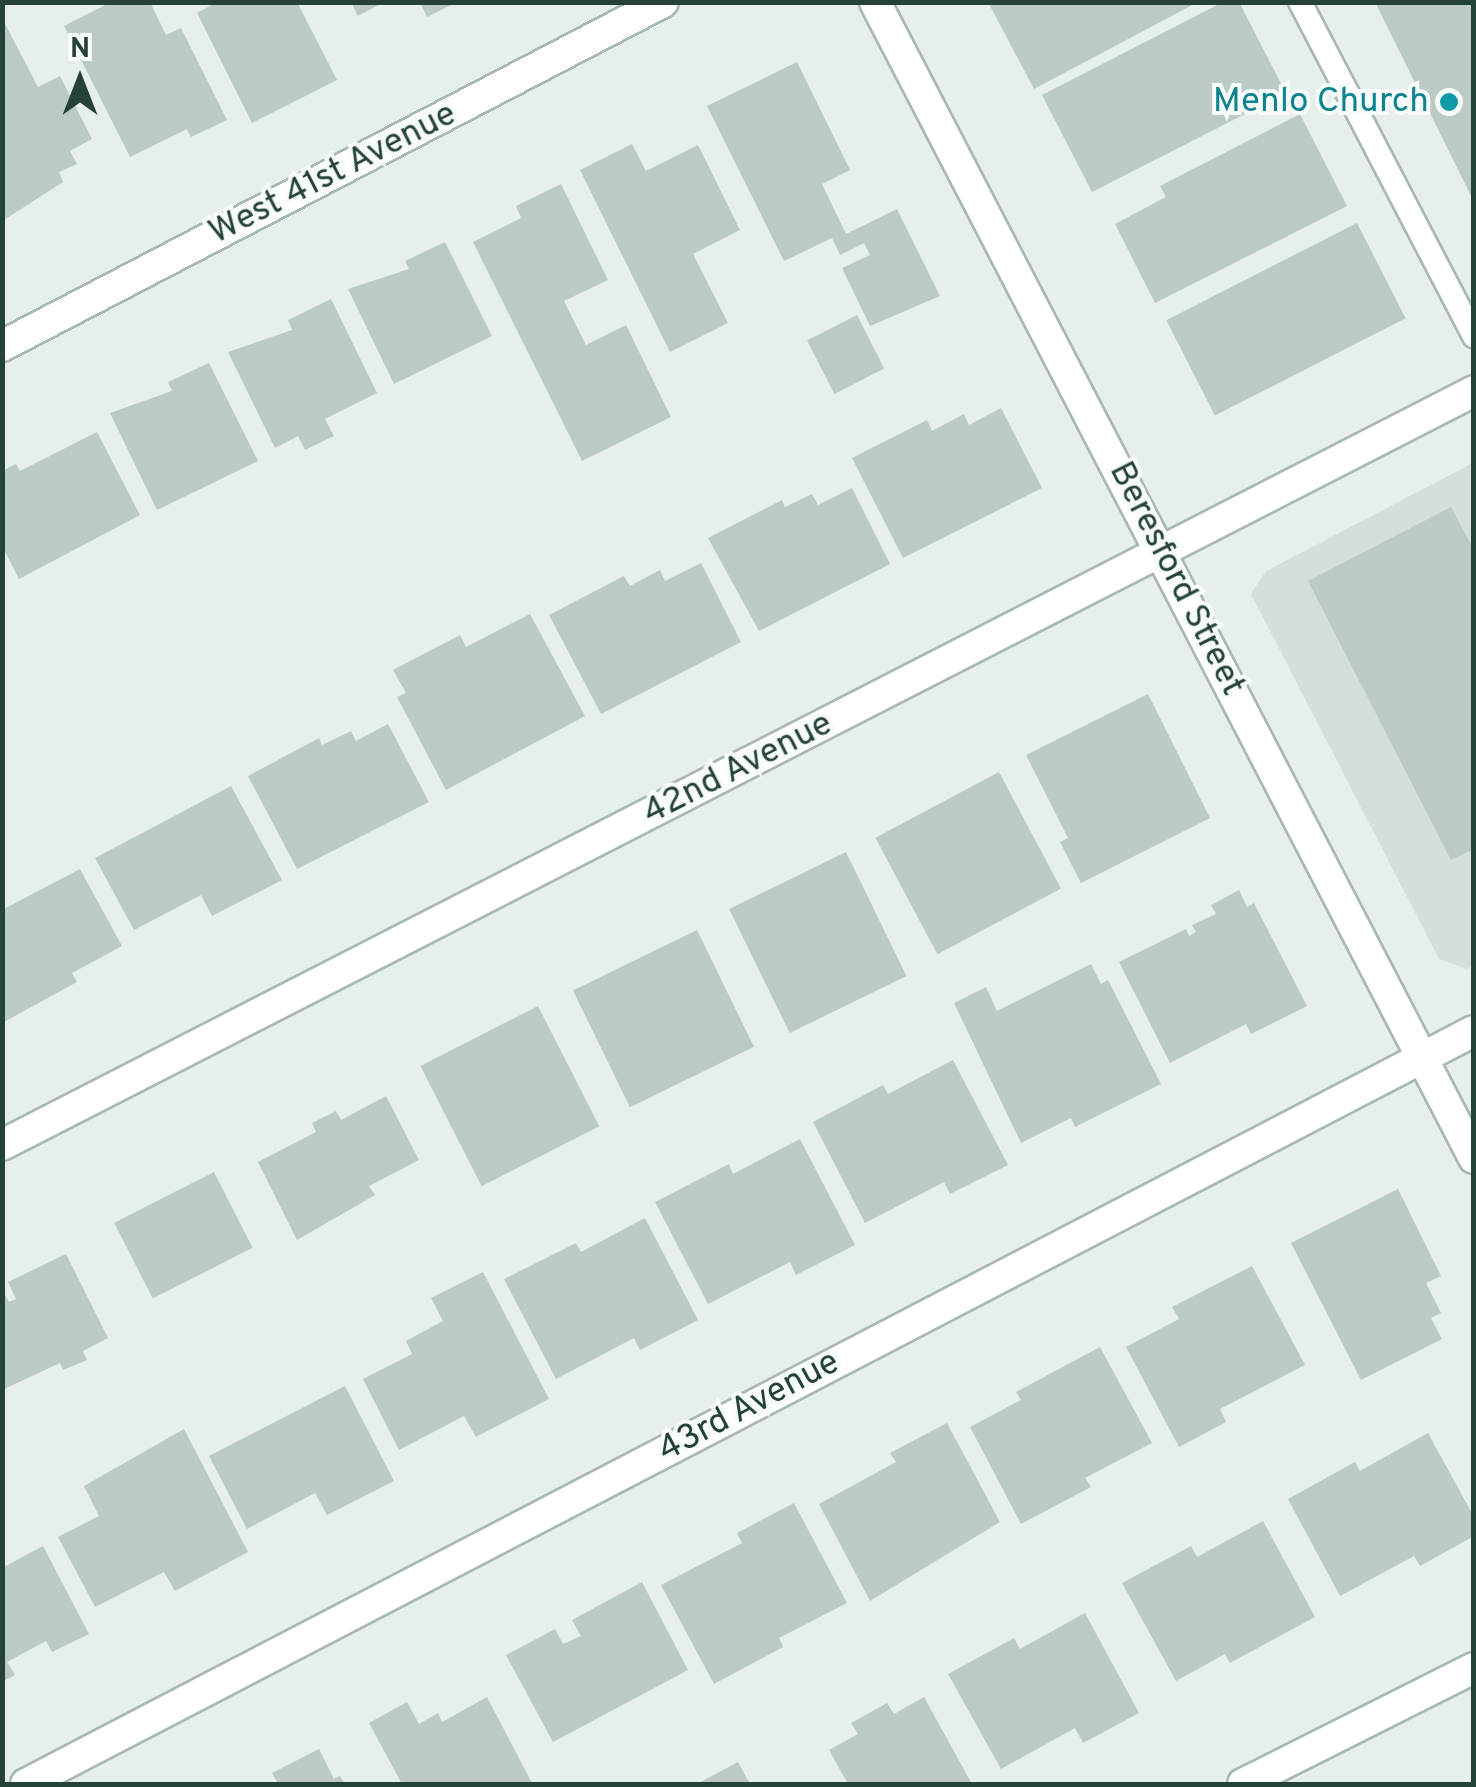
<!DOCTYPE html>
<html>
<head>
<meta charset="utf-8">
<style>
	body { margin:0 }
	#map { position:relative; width:1476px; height:1787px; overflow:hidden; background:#e6efeb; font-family:Overpass,sans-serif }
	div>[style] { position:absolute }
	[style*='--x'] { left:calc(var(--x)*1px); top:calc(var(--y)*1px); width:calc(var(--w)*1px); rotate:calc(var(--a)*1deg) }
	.built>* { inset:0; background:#d4dfda }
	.building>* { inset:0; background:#bbcac4; transform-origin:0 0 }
	.roads { filter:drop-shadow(2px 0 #a8b8b2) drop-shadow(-2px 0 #a8b8b2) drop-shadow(0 2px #a8b8b2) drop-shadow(0 -2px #a8b8b2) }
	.service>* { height:22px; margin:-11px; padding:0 11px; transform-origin:11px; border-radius:11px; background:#fff }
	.minor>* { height:30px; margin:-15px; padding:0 15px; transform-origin:15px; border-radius:15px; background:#fff }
	.tertiary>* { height:30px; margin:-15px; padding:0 15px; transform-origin:15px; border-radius:15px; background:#fff }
	.dots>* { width:28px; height:28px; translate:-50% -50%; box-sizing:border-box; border:5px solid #f7fbf9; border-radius:50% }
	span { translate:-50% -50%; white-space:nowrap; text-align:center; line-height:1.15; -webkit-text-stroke:8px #f7fbf9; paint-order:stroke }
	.culture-label { font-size:35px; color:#0d838f }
	.right { translate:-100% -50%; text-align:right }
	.street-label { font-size:35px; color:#24423a }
	.frame { position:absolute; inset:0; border:5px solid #24423a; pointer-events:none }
	.north { position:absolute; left:30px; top:30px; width:100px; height:100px; -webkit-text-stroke:8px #f7fbf9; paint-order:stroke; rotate:0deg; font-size:28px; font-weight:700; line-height:40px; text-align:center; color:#24423a }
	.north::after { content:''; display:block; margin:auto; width:35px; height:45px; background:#24423a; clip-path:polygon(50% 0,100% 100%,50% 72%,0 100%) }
</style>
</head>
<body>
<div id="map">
	<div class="built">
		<div style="clip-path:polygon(1473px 463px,1473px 965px,1467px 969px,1439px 959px,1251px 594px,1266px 571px)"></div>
	</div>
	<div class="building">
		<div style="clip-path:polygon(111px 2px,150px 2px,166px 35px,181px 28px,227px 120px,191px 137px,187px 129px,130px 157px,64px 26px)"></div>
		<div style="clip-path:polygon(217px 2px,297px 2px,337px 80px,252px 123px,197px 13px)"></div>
		<div style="clip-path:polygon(351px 2px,384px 2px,358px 16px)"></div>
		<div style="clip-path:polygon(420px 2px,457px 2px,427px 17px)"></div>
		<div style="clip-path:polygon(988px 2px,1198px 2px,1034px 89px)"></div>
		<div style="clip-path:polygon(1223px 2px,1239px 2px,1286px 93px,1092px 192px,1042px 95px)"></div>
		<div style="clip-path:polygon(1375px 2px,1474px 2px,1474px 202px)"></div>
		<div style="clip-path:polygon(2px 18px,38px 87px,60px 76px,92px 139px,70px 151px,77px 164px,59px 172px,63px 182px,4px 220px)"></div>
		<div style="clip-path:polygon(797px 62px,850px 170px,822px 184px,846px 234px,897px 209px,940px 296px,870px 326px,842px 268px,870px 255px,864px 243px,840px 255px,832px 238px,784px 261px,707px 106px)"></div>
		<div style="clip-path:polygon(1300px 114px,1347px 206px,1155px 303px,1115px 224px,1166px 197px,1160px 186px)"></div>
		<div style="clip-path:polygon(632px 144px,646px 171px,698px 145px,740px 230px,693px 254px,728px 323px,670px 352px,580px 170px)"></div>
		<div style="clip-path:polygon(561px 184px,608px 280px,564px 301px,586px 345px,626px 325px,671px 417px,582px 461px,473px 242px,521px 218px,516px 206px)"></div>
		<div style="left:1357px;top:223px;width:107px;height:214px;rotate:63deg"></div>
		<div style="clip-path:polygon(445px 242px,492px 336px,394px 384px,348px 289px,409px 269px,405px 261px)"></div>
		<div style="clip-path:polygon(331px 299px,377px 393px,325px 419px,334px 436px,305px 450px,298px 436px,275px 448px,228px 352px,292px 330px,288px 320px)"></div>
		<div style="left:857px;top:315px;width:60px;height:56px;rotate:63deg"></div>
		<div style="clip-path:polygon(209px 363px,258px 461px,157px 510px,110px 413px,172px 391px,168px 382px)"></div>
		<div style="clip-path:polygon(1001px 408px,1042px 488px,903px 558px,852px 458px,927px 420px,932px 431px,964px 414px,969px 425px)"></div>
		<div style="clip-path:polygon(97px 432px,140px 515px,19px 579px,2px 546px,2px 471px,16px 464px,20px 471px)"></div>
		<div style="clip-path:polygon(852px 488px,890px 564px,759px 631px,708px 538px,782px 500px,785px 507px,812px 494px,818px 505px)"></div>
		<div style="clip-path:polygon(1451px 507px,1474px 550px,1474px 849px,1451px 860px,1308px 581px)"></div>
		<div style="clip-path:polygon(701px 563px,741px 642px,601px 714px,549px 615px,624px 576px,630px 586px,660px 570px,665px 581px)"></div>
		<div style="clip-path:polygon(530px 614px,585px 716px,446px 790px,397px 697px,406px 693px,393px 670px,460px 635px,466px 647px)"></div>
		<div style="clip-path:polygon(1148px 694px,1210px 818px,1081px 883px,1060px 842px,1068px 838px,1026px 755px)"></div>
		<div style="clip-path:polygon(388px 724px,429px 802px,297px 869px,248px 776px,319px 738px,322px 745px,351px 731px,356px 741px)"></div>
		<div style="left:999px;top:772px;width:132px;height:140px;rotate:62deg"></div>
		<div style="clip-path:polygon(231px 786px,282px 880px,212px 916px,201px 895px,134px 930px,95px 858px)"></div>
		<div style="left:846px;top:852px;width:138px;height:130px;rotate:64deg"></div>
		<div style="clip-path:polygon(80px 869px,122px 946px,72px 973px,77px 982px,2px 1023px,2px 910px)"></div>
		<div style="clip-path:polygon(1239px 890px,1247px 907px,1254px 903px,1307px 1006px,1251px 1034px,1246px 1024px,1170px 1063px,1119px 962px,1186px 929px,1189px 936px,1196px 932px,1192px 925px,1216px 914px,1211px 905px)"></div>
		<div style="left:697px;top:930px;width:130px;height:138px;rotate:64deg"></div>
		<div style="clip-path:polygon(1091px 964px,1101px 984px,1108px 980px,1161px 1084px,1075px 1127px,1071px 1118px,1021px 1143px,954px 1003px,986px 987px,997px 1011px)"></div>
		<div style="left:538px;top:1006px;width:135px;height:132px;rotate:63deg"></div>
		<div style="clip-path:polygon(953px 1060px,1008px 1165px,950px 1194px,944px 1182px,865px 1223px,813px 1122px,883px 1085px,888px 1094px)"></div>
		<div style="clip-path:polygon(386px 1096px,419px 1160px,369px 1186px,375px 1195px,297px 1240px,258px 1162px,316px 1132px,312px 1123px,336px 1111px,341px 1120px)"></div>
		<div style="clip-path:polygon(800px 1139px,855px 1245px,796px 1275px,790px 1262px,708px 1304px,655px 1202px,729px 1164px,733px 1174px)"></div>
		<div style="left:214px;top:1172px;width:85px;height:112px;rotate:63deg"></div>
		<div style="clip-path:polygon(1398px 1189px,1441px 1276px,1426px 1283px,1441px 1313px,1431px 1318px,1442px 1339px,1361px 1380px,1291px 1243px)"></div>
		<div style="clip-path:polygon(645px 1218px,698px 1320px,640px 1350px,634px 1338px,556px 1379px,504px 1279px,576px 1243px,581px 1252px)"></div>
		<div style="clip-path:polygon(66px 1254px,108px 1338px,83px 1351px,87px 1360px,63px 1370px,60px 1363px,2px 1390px,2px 1289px,9px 1302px,16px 1299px,8px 1282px)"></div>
		<div style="clip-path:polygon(1252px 1266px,1305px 1365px,1220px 1409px,1226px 1422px,1179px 1447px,1126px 1347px,1179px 1319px,1172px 1307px)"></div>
		<div style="clip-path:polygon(483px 1272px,549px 1399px,476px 1437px,464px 1416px,399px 1450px,363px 1379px,412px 1354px,406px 1341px,443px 1321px,431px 1298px)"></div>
		<div style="clip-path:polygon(1100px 1347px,1152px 1443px,1085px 1478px,1091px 1487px,1021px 1524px,970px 1427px,1021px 1400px,1016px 1392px)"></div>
		<div style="clip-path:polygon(345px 1386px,394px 1481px,327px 1515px,315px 1493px,247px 1529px,209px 1456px)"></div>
		<div style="clip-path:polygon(947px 1423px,1000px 1522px,870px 1601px,819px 1504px,896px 1462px,890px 1453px)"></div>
		<div style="clip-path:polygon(184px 1429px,248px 1552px,175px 1591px,164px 1572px,95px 1607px,58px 1537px,99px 1516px,84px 1486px)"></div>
		<div style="clip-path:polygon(1428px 1433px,1474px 1517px,1474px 1536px,1420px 1566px,1414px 1556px,1340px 1596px,1288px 1499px,1355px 1462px,1360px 1471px)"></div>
		<div style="clip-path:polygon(794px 1503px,847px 1603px,779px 1638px,783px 1647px,714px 1684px,661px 1585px,742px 1543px,737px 1533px)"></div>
		<div style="clip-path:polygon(1263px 1521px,1315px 1617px,1230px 1663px,1225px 1654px,1176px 1681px,1122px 1583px,1191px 1546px,1197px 1557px)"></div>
		<div style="clip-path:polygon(43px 1546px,89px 1634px,52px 1652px,46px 1641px,7px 1662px,15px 1675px,2px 1682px,2px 1568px)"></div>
		<div style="clip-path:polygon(642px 1582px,688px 1670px,553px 1742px,506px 1655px,555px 1629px,563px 1644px,581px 1636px,572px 1620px)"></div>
		<div style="clip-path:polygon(1085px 1613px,1139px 1713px,1083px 1743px,1075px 1728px,1001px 1769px,948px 1674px,1014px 1638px,1020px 1649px)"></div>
		<div style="clip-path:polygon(487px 1697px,532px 1783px,402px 1784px,369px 1723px,407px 1702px,419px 1724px,438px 1713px,442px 1722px)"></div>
		<div style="clip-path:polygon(924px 1697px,972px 1784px,848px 1784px,829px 1750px,858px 1734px,851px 1723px,887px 1703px,894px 1714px)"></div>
		<div style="clip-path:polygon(319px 1749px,334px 1779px,340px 1776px,345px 1784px,278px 1784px,272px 1773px)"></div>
		<div style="clip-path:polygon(738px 1762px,750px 1784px,697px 1784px)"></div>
	</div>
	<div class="roads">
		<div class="service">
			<div style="--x:1300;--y:2;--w:377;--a:62.5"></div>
		</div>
		<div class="minor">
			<div style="--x:875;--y:2;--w:1302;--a:62.61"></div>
			<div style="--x:2;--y:346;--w:745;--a:-27.49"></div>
			<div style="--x:26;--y:1784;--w:1632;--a:-27.48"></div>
			<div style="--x:1243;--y:1784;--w:258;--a:-26.7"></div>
		</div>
		<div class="tertiary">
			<div style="--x:2;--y:1145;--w:1654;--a:-27.12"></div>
		</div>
	</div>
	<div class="dots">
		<div style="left:1449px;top:102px;background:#0f9aa8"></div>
	</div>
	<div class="culture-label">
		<span class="right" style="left:1429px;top:102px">Menlo Church</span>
	</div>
	<div class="street-label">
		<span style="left:333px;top:174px;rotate:-27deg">West 41st Avenue</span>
		<span style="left:1176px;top:579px;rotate:63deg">Beresford Street</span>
		<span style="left:738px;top:769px;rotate:-27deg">42nd Avenue</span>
		<span style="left:749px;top:1407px;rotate:-28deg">43rd Avenue</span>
	</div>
	<div class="frame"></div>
	<div class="north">N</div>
</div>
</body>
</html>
